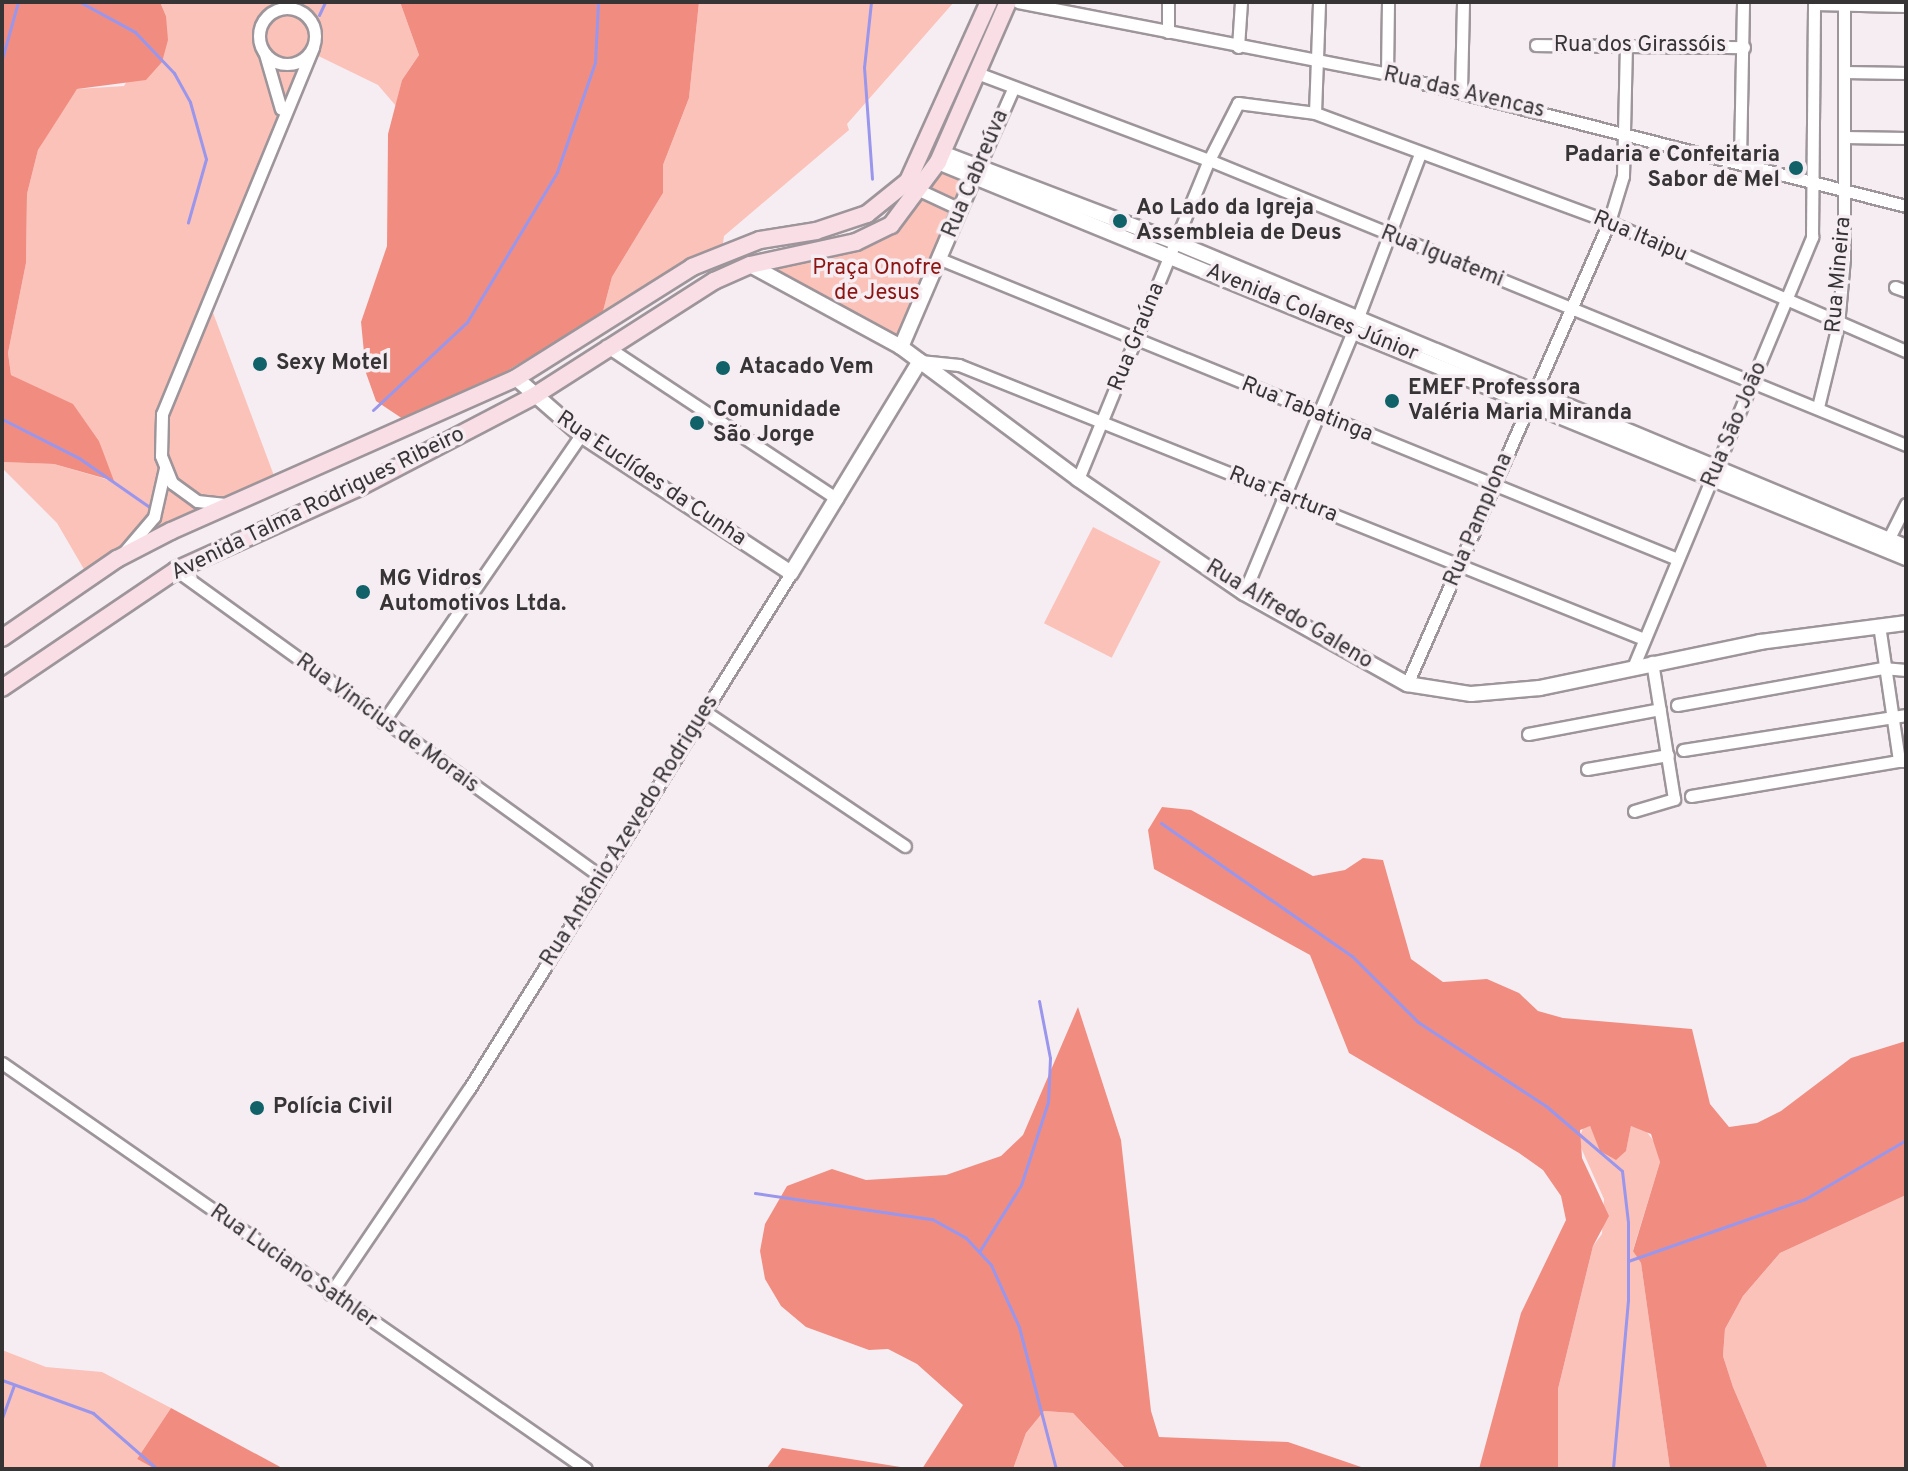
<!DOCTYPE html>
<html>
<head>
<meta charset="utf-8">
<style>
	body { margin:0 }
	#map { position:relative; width:1908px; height:1471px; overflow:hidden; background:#f6edf3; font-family:Overpass,sans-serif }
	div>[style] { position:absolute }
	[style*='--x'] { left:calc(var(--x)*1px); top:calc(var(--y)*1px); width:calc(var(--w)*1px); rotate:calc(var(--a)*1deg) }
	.green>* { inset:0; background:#fbc2b9; transform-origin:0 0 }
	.forest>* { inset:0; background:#f18d80 }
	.stream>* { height:3px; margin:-1.5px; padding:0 1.5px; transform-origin:1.5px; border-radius:1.5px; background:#9996ec }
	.roads { filter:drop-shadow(2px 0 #9d959a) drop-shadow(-2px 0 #9d959a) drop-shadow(0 2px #9d959a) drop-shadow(0 -2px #9d959a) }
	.minor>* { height:11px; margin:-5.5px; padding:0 5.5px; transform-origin:5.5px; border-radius:5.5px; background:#fff }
	.minor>.ring { margin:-5.5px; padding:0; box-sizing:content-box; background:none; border:11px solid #fff; border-radius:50% }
	.tertiary>* { height:14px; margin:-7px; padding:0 7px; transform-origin:7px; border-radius:7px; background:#fff }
	.secondary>* { height:16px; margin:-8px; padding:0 8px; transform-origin:8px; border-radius:8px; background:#f9dee6 }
	.dots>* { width:22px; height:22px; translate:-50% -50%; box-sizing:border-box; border:4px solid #f6edf3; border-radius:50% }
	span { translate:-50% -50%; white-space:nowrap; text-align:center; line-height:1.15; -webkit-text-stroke:7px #f6edf3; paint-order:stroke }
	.street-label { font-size:22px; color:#373436 }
	.poi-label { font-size:22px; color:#373436; font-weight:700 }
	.right { translate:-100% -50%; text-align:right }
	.left { translate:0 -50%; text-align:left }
	.park-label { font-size:22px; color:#8c1512 }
	.frame { position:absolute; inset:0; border:4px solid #373436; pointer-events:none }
</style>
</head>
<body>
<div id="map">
	<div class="green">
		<div style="clip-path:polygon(160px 2px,400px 2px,419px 55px,402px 80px,396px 106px,378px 85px,304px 49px,280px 133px,212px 310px,276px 481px,85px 571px,57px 523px,2px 468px,2px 462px,54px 464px,112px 481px,99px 441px,73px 405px,11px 375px,8px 353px,26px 263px,27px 194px,38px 150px,63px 108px,77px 89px,124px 86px,166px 16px)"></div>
		<div style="clip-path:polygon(699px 2px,954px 2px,847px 124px,849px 130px,724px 236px,722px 250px,602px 315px,612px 277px,663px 193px,663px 165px,689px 98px)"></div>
		<div style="clip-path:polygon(938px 163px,967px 176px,897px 339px,770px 266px,880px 234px)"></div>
		<div style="left:1093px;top:527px;width:76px;height:108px;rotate:27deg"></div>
		<div style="clip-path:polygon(1584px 1126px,1590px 1126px,1601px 1151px,1626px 1150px,1631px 1126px,1643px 1127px,1656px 1144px,1660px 1162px,1633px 1250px,1641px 1263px,1670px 1469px,1558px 1469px,1558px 1389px,1593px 1246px,1602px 1234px,1604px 1199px,1578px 1141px)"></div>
		<div style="clip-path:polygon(1906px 1195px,1906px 1469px,1768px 1469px,1733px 1387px,1723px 1356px,1725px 1329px,1743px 1296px,1780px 1253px)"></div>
		<div style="clip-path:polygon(2px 1350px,46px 1367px,102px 1372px,171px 1408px,137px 1459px,155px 1469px,2px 1469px)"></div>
		<div style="clip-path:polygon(1044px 1411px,1073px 1413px,1126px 1469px,1013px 1469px,1026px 1433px)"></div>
	</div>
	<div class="forest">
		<div style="clip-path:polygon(2px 2px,160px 2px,166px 16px,168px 40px,162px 62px,146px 80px,77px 89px,38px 150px,27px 194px,26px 263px,8px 353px,11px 375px,73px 404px,99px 441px,114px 481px,54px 464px,2px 462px)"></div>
		<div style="clip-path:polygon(400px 2px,699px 2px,689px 98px,663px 165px,663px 193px,612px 277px,602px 315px,439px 411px,409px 423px,376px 401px,366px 373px,361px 322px,387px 246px,388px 134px,402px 80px,419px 55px)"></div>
		<div style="clip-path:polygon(1162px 807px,1191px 810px,1313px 876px,1345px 870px,1363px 858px,1383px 860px,1411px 959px,1443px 982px,1487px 979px,1519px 993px,1538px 1011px,1563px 1018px,1692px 1029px,1710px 1104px,1729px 1127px,1757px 1123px,1781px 1111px,1851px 1058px,1906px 1041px,1906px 1195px,1780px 1253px,1743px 1296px,1725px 1329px,1723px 1356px,1733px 1387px,1768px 1469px,1670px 1469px,1641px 1263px,1633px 1251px,1660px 1162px,1651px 1134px,1631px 1126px,1626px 1151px,1616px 1160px,1600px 1151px,1590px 1126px,1580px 1130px,1582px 1158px,1609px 1216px,1593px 1246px,1558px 1389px,1558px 1469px,1479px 1469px,1521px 1313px,1566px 1220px,1561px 1196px,1543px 1170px,1519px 1153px,1349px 1053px,1310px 955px,1154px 869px,1148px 830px)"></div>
		<div style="clip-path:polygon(1078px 1007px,1121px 1140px,1151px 1411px,1159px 1437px,1288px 1442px,1367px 1469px,1126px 1469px,1073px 1413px,1044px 1411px,1026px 1433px,1013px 1469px,922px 1469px,963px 1405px,917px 1364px,888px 1349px,869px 1350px,806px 1327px,781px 1306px,765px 1279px,760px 1251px,765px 1224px,787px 1186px,832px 1169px,866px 1180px,946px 1175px,1001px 1156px,1023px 1135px)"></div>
		<div style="clip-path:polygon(171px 1408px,284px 1469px,155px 1469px,137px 1459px)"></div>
		<div style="clip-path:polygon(782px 1448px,913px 1469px,766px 1469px)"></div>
	</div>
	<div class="stream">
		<div style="--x:80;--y:2;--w:63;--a:28.6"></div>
		<div style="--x:135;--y:32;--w:57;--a:46.4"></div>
		<div style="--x:174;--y:73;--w:33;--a:61"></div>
		<div style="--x:190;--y:102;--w:59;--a:74.3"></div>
		<div style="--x:206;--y:159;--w:66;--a:105.9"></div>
		<div style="--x:871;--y:2;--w:65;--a:96.1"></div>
		<div style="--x:864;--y:67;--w:112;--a:85.9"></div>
		<div style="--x:319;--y:15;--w:14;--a:-65"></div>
		<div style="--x:2;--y:59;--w:59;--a:-74.3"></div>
		<div style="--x:373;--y:410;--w:129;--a:-43.1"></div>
		<div style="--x:467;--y:322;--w:175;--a:-59"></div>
		<div style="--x:557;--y:172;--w:116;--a:-70.9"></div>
		<div style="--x:595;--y:62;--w:60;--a:-87.1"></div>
		<div style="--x:2;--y:419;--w:86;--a:26.9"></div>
		<div style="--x:79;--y:458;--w:88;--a:34.8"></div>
		<div style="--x:1161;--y:823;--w:233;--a:34.9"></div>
		<div style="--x:1352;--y:956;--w:93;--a:45"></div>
		<div style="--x:1418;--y:1022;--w:153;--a:33.3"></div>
		<div style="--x:1546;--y:1106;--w:100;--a:40.5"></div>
		<div style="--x:1622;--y:1171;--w:51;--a:83.3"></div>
		<div style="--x:1628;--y:1222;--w:78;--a:90"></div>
		<div style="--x:1628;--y:1300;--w:170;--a:95.1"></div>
		<div style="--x:755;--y:1193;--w:179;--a:8.4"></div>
		<div style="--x:932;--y:1219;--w:39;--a:29"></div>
		<div style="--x:966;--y:1238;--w:37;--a:47"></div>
		<div style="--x:991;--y:1265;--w:68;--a:65.7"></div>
		<div style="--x:1019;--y:1327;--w:147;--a:75.4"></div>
		<div style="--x:979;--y:1252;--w:79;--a:-57.9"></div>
		<div style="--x:1021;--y:1185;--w:87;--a:-72"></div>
		<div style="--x:1048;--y:1102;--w:44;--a:-87.4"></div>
		<div style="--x:1050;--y:1058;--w:58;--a:-100.9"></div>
		<div style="--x:1628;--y:1261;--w:188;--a:-19.3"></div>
		<div style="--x:1805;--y:1199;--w:117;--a:-30.3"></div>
		<div style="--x:2;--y:1380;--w:97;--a:19.9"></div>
		<div style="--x:93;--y:1413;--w:85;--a:41.2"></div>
		<div style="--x:2;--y:1418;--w:35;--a:-70"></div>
	</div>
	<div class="roads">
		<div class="minor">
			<div style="--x:1018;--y:2;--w:376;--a:11"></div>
			<div style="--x:1387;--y:74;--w:536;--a:14.27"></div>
			<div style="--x:1168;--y:2;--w:30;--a:90"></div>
			<div style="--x:1814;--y:4;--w:92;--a:1.2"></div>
			<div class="ring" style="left:259px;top:8px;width:45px;height:45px"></div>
			<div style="--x:1536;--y:45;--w:208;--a:0.6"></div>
			<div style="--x:1238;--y:47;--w:45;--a:-86.2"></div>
			<div style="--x:265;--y:54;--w:57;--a:73.8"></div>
			<div style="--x:1844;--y:72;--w:62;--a:0.9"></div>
			<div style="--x:977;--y:73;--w:248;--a:20.6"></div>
			<div style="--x:1209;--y:160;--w:753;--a:22.24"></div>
			<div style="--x:1387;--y:74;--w:72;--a:-89.2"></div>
			<div style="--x:1461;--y:91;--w:89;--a:-88.7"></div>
			<div style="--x:1315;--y:113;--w:111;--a:-87.9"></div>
			<div style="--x:1844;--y:137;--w:62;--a:0.9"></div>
			<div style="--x:1740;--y:160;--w:158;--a:-88.9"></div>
			<div style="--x:979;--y:166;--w:84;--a:-66.2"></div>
			<div style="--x:919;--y:190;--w:45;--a:24.9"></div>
			<div style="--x:940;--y:259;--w:793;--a:22.14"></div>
			<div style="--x:1895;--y:287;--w:12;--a:20"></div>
			<div style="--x:1358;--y:317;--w:174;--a:-69.2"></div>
			<div style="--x:606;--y:346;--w:277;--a:33.5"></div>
			<div style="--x:920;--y:361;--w:39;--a:6"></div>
			<div style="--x:959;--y:365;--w:738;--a:21.8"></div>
			<div style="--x:1818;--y:407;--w:84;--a:-76.3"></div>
			<div style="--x:1838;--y:325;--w:67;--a:-84.9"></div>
			<div style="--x:1844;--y:258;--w:256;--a:-90"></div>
			<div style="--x:1078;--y:479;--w:345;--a:-67.7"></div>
			<div style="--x:1209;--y:160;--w:64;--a:-63"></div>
			<div style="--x:1238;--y:103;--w:78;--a:7.4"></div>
			<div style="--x:1315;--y:113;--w:314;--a:20.3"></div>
			<div style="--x:1609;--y:222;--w:324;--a:23.5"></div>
			<div style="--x:225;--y:504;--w:28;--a:-174"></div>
			<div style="--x:197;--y:501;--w:31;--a:-144"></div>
			<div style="--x:172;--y:483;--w:29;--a:-112"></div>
			<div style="--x:161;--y:456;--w:42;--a:-88.6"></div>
			<div style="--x:162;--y:414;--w:397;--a:-67.6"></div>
			<div style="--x:1885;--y:546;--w:47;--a:-63.4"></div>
			<div style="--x:125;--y:551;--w:45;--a:-49.5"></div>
			<div style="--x:154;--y:517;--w:50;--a:-77.3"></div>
			<div style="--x:176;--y:570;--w:523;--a:35.82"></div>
			<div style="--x:1244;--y:593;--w:284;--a:-67.4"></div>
			<div style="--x:1879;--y:625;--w:137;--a:81.6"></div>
			<div style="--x:1899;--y:761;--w:6;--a:0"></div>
			<div style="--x:1634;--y:665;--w:464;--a:-67.4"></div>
			<div style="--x:1812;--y:237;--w:235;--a:-89.5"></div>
			<div style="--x:1407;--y:684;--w:504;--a:-66.38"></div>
			<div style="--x:1609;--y:222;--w:48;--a:-73.1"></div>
			<div style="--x:1623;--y:176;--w:130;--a:-88.7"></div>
			<div style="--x:1677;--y:705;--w:209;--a:-10.2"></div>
			<div style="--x:1883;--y:668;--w:23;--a:5"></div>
			<div style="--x:704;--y:711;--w:242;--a:33.9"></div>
			<div style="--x:383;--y:722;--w:349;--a:-55.4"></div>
			<div style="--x:1528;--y:734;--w:134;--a:-10.7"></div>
			<div style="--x:1683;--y:750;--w:226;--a:-8.9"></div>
			<div style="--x:1587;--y:769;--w:82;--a:-9.8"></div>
			<div style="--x:1691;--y:796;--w:211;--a:-9.6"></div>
			<div style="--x:1634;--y:811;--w:42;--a:-16.7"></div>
			<div style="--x:1674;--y:799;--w:139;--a:-99.1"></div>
			<div style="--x:2;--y:1063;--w:711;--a:34.81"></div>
			<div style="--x:330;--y:1294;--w:248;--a:-55.9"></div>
			<div style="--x:469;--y:1089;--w:608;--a:-58.03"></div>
		</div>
		<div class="tertiary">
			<div style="--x:942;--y:153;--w:249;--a:20.9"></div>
			<div style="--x:1175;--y:242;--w:792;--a:22.65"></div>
			<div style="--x:938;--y:162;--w:1046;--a:22.25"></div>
			<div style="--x:750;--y:265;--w:172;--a:28.5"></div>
			<div style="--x:901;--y:347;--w:221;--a:36.7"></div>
			<div style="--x:1078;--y:479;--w:201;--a:34.5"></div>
			<div style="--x:1244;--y:593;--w:187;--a:29.2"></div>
			<div style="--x:1407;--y:684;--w:65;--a:8.9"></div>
			<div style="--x:1471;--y:694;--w:69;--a:-5"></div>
			<div style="--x:1540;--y:688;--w:225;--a:-11.8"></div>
			<div style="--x:1760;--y:642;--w:147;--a:-7.4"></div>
			<div style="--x:901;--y:347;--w:196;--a:-66.8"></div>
			<div style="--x:516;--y:378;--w:86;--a:41.2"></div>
			<div style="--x:581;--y:435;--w:251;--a:33.3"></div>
			<div style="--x:791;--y:573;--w:248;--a:-58.7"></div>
		</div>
		<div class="secondary">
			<div style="--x:2;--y:638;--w:140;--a:-34.5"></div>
			<div style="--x:117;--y:559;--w:61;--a:-27.4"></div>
			<div style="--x:171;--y:531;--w:377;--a:-23.9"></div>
			<div style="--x:516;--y:378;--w:208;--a:-32.2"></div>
			<div style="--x:692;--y:267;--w:73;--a:-21.7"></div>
			<div style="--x:760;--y:240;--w:57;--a:-9.1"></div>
			<div style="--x:816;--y:231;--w:54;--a:-18.4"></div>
			<div style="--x:867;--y:214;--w:53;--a:-38.8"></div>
			<div style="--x:908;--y:181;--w:196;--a:-65.7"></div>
			<div style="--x:2;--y:688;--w:210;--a:-34.1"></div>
			<div style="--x:176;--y:570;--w:200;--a:-24.3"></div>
			<div style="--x:358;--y:488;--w:199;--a:-27.6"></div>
			<div style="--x:534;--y:396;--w:214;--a:-32.6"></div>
			<div style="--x:714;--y:281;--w:39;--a:-24"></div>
			<div style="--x:750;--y:265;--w:108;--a:-12.2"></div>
			<div style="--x:856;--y:242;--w:39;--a:-26"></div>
			<div style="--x:891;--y:225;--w:79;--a:-53.3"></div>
			<div style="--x:938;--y:162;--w:175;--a:-66.4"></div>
		</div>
	</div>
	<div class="dots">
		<div style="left:1796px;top:168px;background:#116169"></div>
		<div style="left:1120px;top:221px;background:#116169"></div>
		<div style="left:260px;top:364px;background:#116169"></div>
		<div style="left:723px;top:368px;background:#116169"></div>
		<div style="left:1392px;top:401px;background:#116169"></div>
		<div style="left:697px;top:423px;background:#116169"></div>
		<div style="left:363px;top:592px;background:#116169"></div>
		<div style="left:257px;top:1108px;background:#116169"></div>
	</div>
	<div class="street-label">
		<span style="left:1640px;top:46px">Rua dos Girassóis</span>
		<span style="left:1464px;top:93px;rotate:13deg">Rua das Avencas</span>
		<span style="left:976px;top:174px;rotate:-67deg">Rua Cabreúva</span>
		<span style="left:1640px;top:237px;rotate:23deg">Rua Itaipu</span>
		<span style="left:1442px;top:257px;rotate:22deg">Rua Iguatemi</span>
		<span style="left:1839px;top:275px;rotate:-85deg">Rua Mineira</span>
		<span style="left:1312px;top:313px;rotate:22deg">Avenida Colares Júnior</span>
		<span style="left:1137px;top:337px;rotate:-68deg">Rua Graúna</span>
		<span style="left:1307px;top:410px;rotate:22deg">Rua Tabatinga</span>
		<span style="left:1735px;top:425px;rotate:-67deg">Rua São João</span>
		<span style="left:651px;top:479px;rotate:34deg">Rua Euclídes da Cunha</span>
		<span style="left:1283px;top:495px;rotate:22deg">Rua Fartura</span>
		<span style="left:318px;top:504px;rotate:-26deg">Avenida Talma Rodrigues Ribeiro</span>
		<span style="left:1479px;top:520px;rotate:-67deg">Rua Pamplona</span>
		<span style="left:1289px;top:615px;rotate:31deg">Rua Alfredo Galeno</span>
		<span style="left:387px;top:724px;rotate:36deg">Rua Vinícius de Morais</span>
		<span style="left:630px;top:831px;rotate:-58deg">Rua Antônio Azevedo Rodrigues</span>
		<span style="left:293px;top:1267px;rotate:35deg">Rua Luciano Sathler</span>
	</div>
	<div class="poi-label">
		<span class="right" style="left:1780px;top:168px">Padaria e Confeitaria<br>Sabor de Mel</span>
		<span class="left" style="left:1136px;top:221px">Ao Lado da Igreja<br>Assembleia de Deus</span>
		<span class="left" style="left:276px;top:364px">Sexy Motel</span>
		<span class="left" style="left:739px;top:368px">Atacado Vem</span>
		<span class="left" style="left:1408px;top:401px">EMEF Professora<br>Valéria Maria Miranda</span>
		<span class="left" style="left:713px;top:423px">Comunidade<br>São Jorge</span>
		<span class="left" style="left:379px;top:592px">MG Vidros<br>Automotivos Ltda.</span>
		<span class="left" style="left:273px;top:1108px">Polícia Civil</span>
	</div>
	<div class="park-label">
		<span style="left:877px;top:281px">Praça Onofre<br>de Jesus</span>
	</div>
	<div class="frame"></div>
</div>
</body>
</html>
